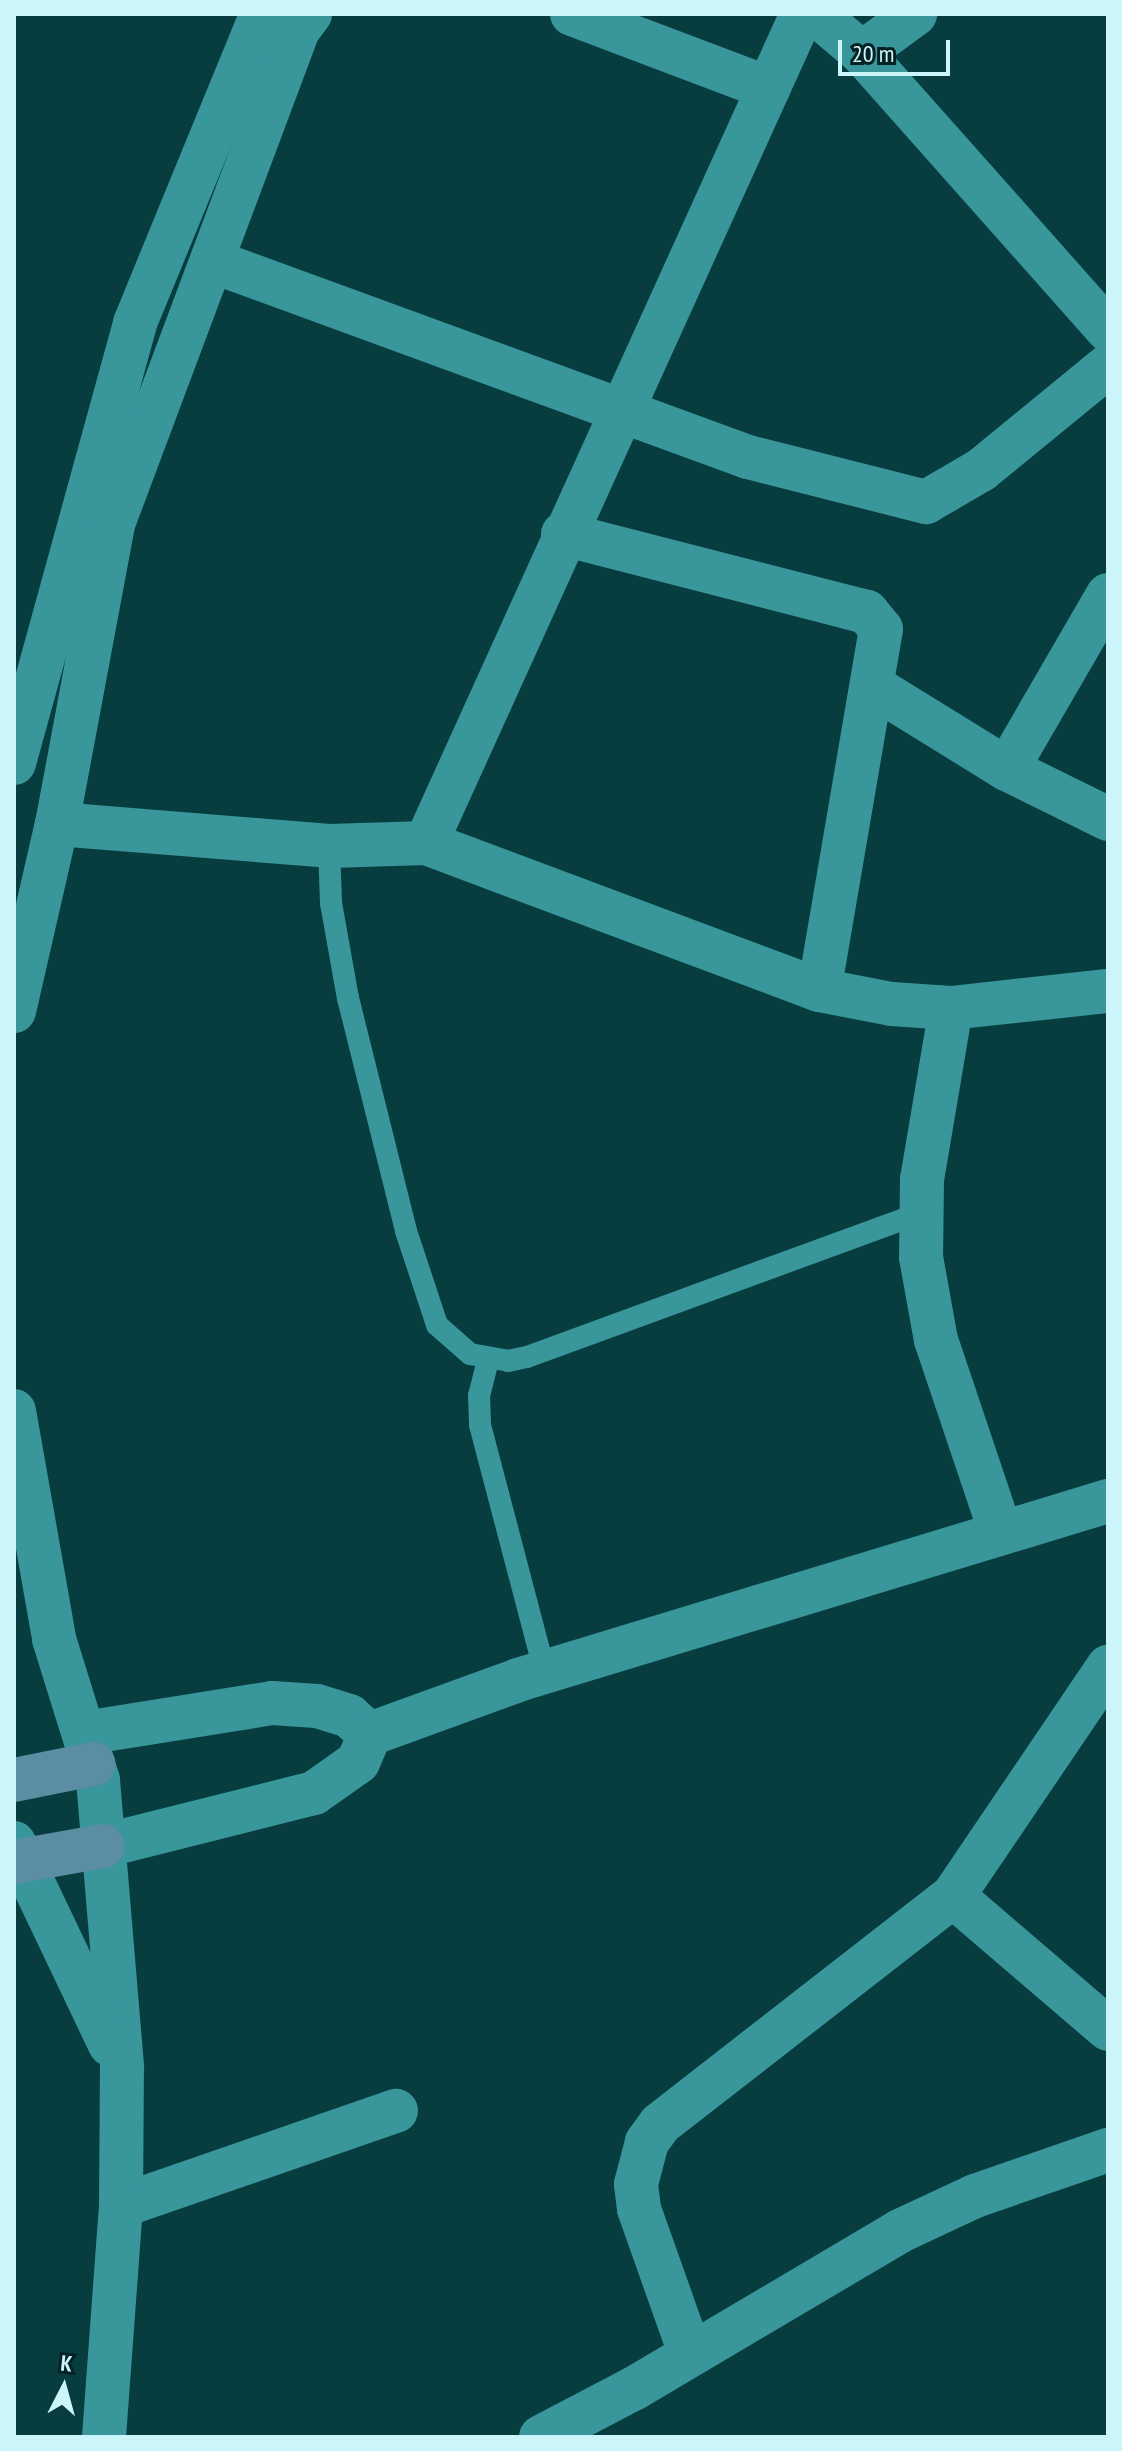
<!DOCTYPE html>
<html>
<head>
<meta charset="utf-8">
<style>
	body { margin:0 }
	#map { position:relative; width:1122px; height:2451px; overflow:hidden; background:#083d40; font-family:"PT Sans Narrow",sans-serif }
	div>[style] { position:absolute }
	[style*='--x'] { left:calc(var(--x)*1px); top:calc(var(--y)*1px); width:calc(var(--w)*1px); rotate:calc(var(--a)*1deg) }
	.service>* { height:22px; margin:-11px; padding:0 11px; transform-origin:11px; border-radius:11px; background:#39969b }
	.minor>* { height:44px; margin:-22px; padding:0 22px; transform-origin:22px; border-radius:22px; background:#39969b }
	.tertiary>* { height:44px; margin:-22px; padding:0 22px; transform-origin:22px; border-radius:22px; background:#39969b }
	.secondary>* { height:44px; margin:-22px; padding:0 22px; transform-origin:22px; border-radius:22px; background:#5b8da3 }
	span { translate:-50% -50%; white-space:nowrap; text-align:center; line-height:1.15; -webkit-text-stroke:6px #042123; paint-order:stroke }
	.frame { position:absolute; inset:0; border:16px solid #cbf5f8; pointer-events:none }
	.north { position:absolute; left:24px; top:2347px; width:80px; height:80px; -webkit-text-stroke:6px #042123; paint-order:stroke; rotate:6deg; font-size:22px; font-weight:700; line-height:32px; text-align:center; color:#cbf5f8 }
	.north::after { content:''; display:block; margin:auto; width:28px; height:36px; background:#cbf5f8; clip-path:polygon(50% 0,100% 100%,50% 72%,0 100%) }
	.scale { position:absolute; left:838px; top:40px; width:112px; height:36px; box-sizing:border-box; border:4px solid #cbf5f8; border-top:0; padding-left:10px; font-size:24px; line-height:28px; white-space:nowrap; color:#cbf5f8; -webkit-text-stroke:6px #042123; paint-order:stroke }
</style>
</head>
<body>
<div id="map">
	<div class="service">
		<div style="--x:329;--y:846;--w:57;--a:88"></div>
		<div style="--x:331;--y:903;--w:97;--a:79.9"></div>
		<div style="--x:348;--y:998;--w:240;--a:76"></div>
		<div style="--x:406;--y:1231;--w:99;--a:71.7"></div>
		<div style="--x:437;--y:1325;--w:44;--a:41.3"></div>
		<div style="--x:470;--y:1354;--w:39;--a:10"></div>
		<div style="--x:508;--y:1361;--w:19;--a:-12"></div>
		<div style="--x:527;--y:1357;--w:419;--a:-20.1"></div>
		<div style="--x:488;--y:1360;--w:36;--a:104"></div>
		<div style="--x:479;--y:1395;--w:30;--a:88"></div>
		<div style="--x:480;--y:1425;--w:255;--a:75.3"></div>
	</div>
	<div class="minor">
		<div style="--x:572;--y:14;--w:210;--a:20.7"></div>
		<div style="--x:816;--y:14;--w:60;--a:40.3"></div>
		<div style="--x:862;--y:53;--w:66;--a:-36.3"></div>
		<div style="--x:862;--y:53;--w:370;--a:48.4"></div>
		<div style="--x:212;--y:261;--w:571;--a:20.09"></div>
		<div style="--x:748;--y:457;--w:184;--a:14.2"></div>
		<div style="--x:926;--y:502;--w:64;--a:-30.2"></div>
		<div style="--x:981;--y:470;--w:164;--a:-39.3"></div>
		<div style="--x:563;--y:534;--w:314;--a:14.4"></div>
		<div style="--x:867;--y:612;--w:22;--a:51"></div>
		<div style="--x:881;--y:629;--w:366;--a:99.7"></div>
		<div style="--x:874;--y:687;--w:156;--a:31.7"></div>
		<div style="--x:1007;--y:769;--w:113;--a:26.3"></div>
		<div style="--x:1007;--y:769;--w:201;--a:-59.9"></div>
		<div style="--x:57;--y:824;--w:273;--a:4.6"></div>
		<div style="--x:329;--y:846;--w:97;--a:-1.8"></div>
		<div style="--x:426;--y:843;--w:420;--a:20.5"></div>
		<div style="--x:819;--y:990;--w:74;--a:10.9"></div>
		<div style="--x:892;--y:1004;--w:59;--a:3.9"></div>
		<div style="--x:951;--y:1008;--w:158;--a:-6.2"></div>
		<div style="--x:426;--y:843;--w:910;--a:-65.6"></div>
		<div style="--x:951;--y:1008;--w:173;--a:99.6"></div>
		<div style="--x:922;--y:1179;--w:78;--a:90.7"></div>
		<div style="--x:921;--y:1257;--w:84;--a:79.8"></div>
		<div style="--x:936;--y:1340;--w:204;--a:71.4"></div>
		<div style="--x:85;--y:1733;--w:189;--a:-9.1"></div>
		<div style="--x:272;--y:1703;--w:45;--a:3.8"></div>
		<div style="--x:317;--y:1706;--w:34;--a:17"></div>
		<div style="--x:349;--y:1716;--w:28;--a:41"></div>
		<div style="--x:370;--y:1734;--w:30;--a:113"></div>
		<div style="--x:358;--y:1762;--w:54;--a:144.8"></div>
		<div style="--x:314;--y:1793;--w:218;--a:165.9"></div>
		<div style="--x:370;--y:1734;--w:158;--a:-20"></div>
		<div style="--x:518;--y:1680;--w:617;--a:-16.88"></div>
		<div style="--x:953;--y:1896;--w:204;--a:40.6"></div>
		<div style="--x:121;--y:2206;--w:291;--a:-19.1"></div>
		<div style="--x:690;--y:2353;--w:153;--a:-109.5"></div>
		<div style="--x:639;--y:2209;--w:25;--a:-97"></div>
		<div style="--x:636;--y:2184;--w:43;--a:-75.3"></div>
		<div style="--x:647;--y:2142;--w:22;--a:-54"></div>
		<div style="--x:660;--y:2124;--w:371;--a:-37.9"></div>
		<div style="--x:953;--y:1896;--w:277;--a:-55.9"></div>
		<div style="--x:104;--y:2437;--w:232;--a:-85.8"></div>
		<div style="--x:121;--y:2206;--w:138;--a:-89.6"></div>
		<div style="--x:541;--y:2437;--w:104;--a:-27.6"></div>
		<div style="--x:633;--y:2389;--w:310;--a:-30.6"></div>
		<div style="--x:900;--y:2231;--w:83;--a:-25"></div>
		<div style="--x:975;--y:2196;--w:141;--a:-19.1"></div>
	</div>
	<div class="tertiary">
		<div style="--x:14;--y:763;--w:456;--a:-74.6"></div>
		<div style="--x:135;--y:323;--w:334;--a:-67.7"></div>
		<div style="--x:14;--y:1011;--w:192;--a:-77.1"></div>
		<div style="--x:57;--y:824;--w:305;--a:-79.4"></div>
		<div style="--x:113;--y:524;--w:528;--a:-69.47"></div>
		<div style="--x:298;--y:30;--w:20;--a:-53"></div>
		<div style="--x:14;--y:1411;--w:231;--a:80"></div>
		<div style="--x:54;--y:1639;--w:148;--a:72.7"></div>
		<div style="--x:98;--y:1780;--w:289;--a:85.2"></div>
		<div style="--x:14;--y:1843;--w:223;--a:64.5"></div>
	</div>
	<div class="secondary">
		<div style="--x:14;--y:1780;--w:81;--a:-11.4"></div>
		<div style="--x:14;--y:1862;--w:90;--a:-10.2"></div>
	</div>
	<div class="frame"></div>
	<div class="north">K</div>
	<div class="scale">20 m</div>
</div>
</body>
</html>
